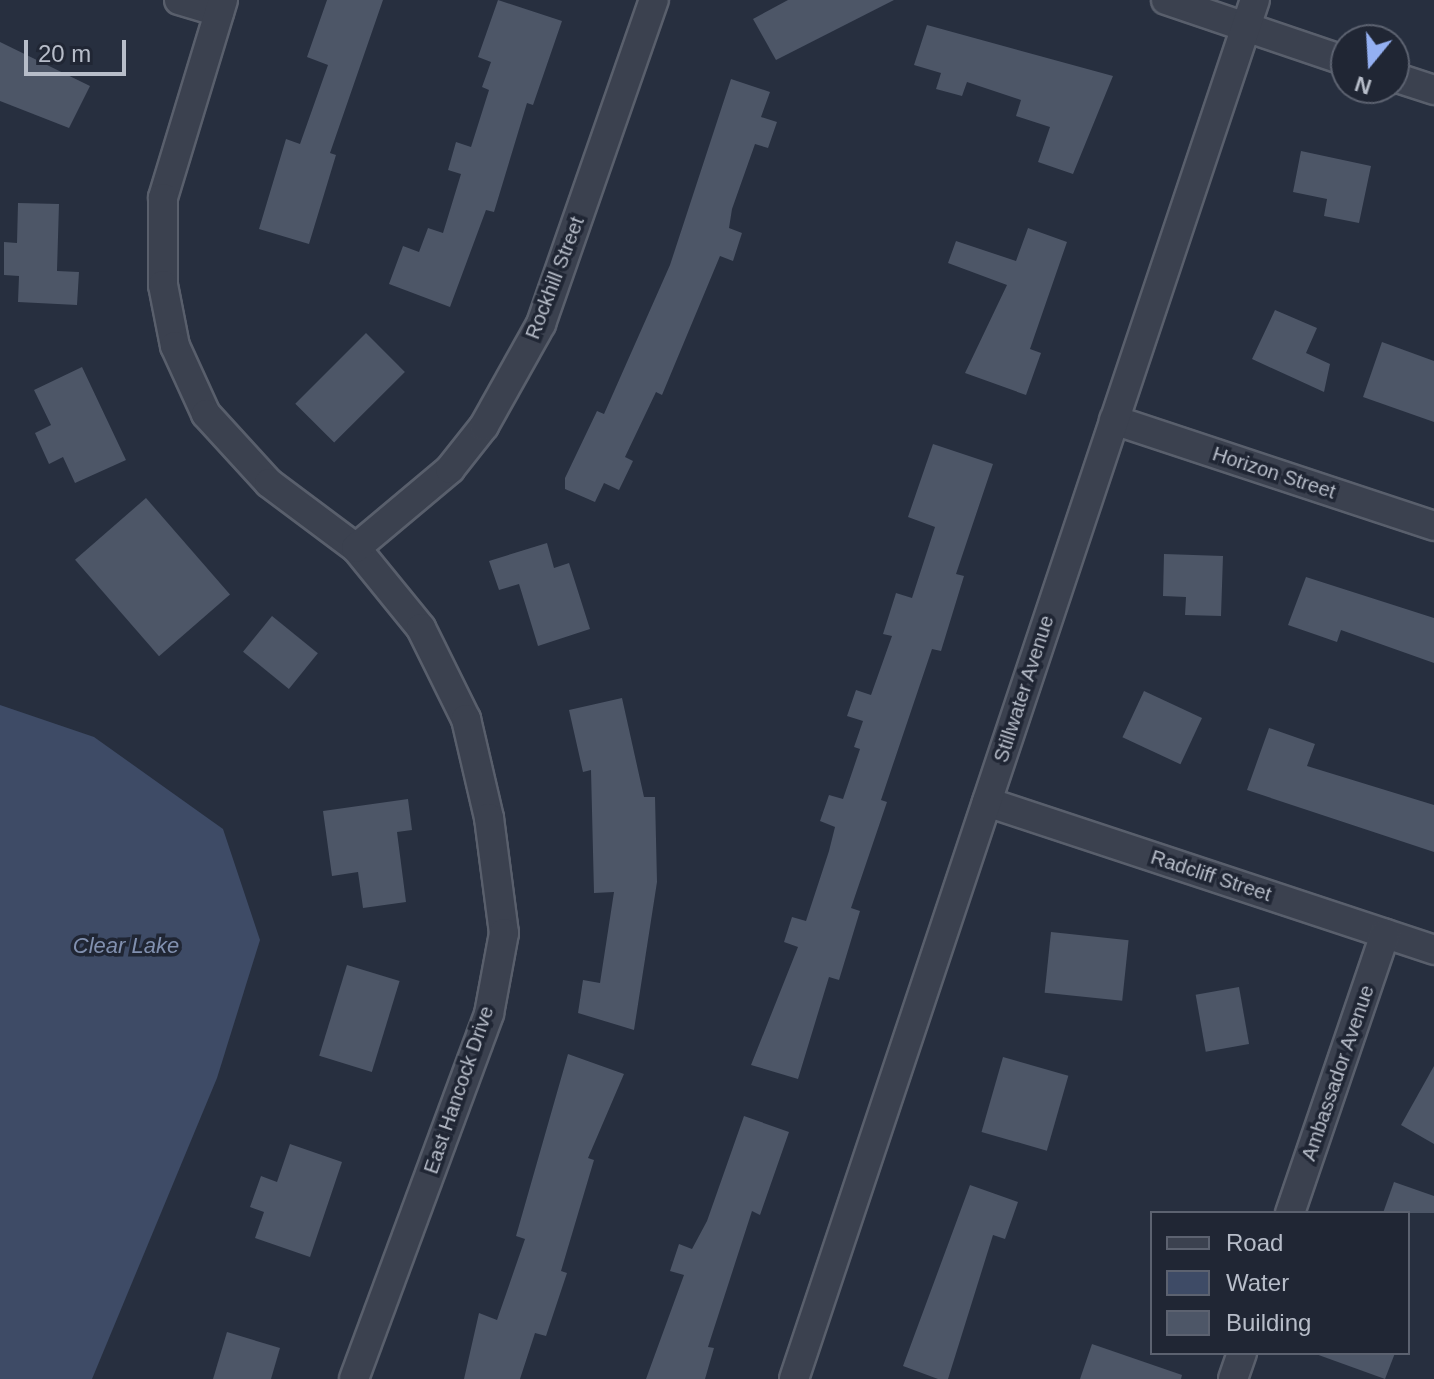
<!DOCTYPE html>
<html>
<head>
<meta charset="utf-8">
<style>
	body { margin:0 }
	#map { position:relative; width:1434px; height:1379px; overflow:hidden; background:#272f3f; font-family:Arial,sans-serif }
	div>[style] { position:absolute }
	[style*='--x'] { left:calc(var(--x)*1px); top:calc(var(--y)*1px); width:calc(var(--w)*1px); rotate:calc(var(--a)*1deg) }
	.water>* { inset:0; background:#3e4b66 }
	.building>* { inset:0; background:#4d5667; transform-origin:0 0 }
	.roads { filter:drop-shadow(2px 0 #595f6c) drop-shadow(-2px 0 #595f6c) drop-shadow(0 2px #595f6c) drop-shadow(0 -2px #595f6c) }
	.street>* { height:28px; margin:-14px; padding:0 14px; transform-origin:14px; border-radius:14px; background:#3b414f }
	span { translate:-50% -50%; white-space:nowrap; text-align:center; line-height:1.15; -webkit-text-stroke:7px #202634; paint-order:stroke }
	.street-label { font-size:20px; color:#b7bdc9 }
	.water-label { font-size:22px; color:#8190af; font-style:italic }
	.legend { position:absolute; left:1150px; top:1211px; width:260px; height:144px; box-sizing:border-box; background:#202634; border:2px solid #5c6270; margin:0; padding:10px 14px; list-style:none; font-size:24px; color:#b7bdc9 }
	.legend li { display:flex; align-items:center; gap:16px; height:40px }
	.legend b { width:40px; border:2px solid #5c6270 }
	.north { position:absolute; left:1330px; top:24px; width:80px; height:80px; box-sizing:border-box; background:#202634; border:2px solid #5c6270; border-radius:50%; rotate:198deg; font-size:22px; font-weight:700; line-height:32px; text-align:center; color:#b7bdc9 }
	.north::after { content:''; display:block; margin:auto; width:28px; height:36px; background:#94b0f2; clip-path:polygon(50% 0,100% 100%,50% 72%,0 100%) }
	.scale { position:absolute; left:24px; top:40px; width:102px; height:36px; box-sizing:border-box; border:4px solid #b7bdc9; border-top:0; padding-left:10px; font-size:24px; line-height:28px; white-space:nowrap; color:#b7bdc9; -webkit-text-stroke:6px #202634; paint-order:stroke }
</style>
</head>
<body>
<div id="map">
	<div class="water">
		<div style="clip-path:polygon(0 705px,94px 737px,223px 829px,260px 940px,217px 1078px,92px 1379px,0 1379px)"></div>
	</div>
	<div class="building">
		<div style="clip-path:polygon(327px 0,383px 0,330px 153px,336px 155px,309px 244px,259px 229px,286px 139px,300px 144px,328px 65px,307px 57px)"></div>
		<div style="clip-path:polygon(498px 0,562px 21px,533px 105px,527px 103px,494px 212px,486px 210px,450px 307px,389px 284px,403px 246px,419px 252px,428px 228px,443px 233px,461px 174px,448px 170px,456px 142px,471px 147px,489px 90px,482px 87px,491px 62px,478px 57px)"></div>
		<div style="clip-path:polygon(788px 0,894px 0,776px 60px,753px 19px)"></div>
		<div style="clip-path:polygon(927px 25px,1113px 76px,1073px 174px,1038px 162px,1050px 127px,1016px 116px,1021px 100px,967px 82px,962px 96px,936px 89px,941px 73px,914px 65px)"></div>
		<div style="clip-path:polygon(0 42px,90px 86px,69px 128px,0 101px)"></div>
		<div style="clip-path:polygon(731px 79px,770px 92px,761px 117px,777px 122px,768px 148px,755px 144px,732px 209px,729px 228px,742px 233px,733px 261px,720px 256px,662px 395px,656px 392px,625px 457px,633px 461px,619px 490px,604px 483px,595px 502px,565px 489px,565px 478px,597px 411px,604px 414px,670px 265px)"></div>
		<div style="clip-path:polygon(1301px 151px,1371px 166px,1359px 223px,1324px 216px,1327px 199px,1293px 192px)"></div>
		<div style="clip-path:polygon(18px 203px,59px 204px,57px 271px,79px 272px,77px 305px,18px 302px,19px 276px,4px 275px,4px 242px,17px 243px)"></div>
		<div style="clip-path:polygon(1028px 228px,1067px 242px,1030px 349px,1041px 353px,1026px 395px,965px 373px,1007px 285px,948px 263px,956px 241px,1016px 261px)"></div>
		<div style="clip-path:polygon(1275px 310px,1317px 328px,1306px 353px,1330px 364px,1324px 392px,1252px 359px)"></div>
		<div style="left:366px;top:333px;width:55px;height:100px;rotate:45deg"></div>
		<div style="clip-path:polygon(1382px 342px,1434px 361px,1434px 422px,1363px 397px)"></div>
		<div style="clip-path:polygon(82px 367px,126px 460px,75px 483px,63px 457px,49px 464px,35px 433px,51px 425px,34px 390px)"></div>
		<div style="clip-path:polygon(933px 444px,993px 464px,956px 574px,964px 576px,941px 651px,932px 649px,881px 800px,887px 802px,851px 908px,860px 911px,839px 980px,829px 977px,798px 1079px,751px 1065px,798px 947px,784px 942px,792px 917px,806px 921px,829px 851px,835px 827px,820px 821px,829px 795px,843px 799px,860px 749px,854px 747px,863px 721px,847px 716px,856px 690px,871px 695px,892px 636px,883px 634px,896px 593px,912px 598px,935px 527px,908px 517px)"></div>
		<div style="left:146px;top:498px;width:128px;height:94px;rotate:49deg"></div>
		<div style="clip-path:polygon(547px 543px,554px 568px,569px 563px,590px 629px,538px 646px,519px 584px,499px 590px,489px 561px)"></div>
		<div style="clip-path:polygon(1164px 554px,1223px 556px,1221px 616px,1185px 615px,1186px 597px,1163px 596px)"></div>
		<div style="clip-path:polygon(1306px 577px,1434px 618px,1434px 663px,1341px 630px,1337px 642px,1288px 625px)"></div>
		<div style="left:272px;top:616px;width:59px;height:46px;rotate:39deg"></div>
		<div style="left:1144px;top:691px;width:64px;height:51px;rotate:25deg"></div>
		<div style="clip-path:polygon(622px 698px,644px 797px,655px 797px,657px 882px,634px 1030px,578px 1013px,583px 980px,600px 983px,614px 892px,594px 893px,591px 770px,583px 772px,569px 710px)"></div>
		<div style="clip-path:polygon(1269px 728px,1315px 744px,1307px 766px,1434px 805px,1434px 852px,1247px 790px)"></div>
		<div style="clip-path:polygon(408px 799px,412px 830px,397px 832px,406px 902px,363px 908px,358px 872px,332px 876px,323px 811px)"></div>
		<div style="left:1051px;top:932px;width:78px;height:61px;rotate:6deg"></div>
		<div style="left:347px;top:965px;width:55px;height:95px;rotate:17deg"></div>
		<div style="left:1239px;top:987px;width:58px;height:44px;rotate:80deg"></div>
		<div style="clip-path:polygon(568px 1054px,624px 1074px,588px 1158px,594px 1160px,561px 1271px,567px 1273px,546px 1336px,535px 1333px,520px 1379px,464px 1379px,479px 1313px,497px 1320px,525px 1239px,516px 1236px)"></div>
		<div style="left:1003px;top:1057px;width:68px;height:78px;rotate:16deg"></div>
		<div style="clip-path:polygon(1434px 1066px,1434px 1144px,1401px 1125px)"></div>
		<div style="clip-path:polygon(744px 1116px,789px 1132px,760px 1215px,752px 1211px,708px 1347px,714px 1348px,705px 1379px,646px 1379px,684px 1275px,670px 1271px,679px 1244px,692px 1249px,707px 1221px)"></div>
		<div style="clip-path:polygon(290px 1144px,342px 1162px,310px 1257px,255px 1238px,264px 1212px,250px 1207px,261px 1176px,277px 1182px)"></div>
		<div style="clip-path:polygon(1394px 1182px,1434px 1196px,1434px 1213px,1383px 1213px)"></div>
		<div style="clip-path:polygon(970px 1185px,1018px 1202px,1005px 1239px,993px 1235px,948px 1379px,938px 1379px,903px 1366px)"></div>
		<div style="clip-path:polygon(227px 1332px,280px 1348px,271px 1379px,213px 1379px)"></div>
		<div style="clip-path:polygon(1092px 1344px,1182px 1375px,1181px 1379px,1080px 1379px)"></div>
		<div style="clip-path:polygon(1313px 1353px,1395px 1353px,1385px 1379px)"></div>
	</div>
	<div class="roads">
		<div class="street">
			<div style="--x:179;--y:0;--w:42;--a:16.7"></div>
			<div style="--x:223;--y:0;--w:207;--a:106.9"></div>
			<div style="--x:163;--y:198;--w:87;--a:90"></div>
			<div style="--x:163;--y:285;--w:62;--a:78.9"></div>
			<div style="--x:175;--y:346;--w:75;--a:65.5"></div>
			<div style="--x:206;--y:414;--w:93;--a:47.6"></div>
			<div style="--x:269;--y:483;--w:109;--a:36.8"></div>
			<div style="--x:356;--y:548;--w:103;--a:50.9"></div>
			<div style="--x:421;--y:628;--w:102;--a:63.7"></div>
			<div style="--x:466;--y:719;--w:102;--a:76.9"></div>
			<div style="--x:489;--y:818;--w:116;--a:82.6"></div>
			<div style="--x:504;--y:933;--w:82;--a:100.5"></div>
			<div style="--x:489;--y:1014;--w:389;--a:110.3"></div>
			<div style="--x:1166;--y:0;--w:190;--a:18.7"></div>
			<div style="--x:1394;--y:77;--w:42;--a:18"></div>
			<div style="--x:1114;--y:420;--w:337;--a:18.3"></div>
			<div style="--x:356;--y:548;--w:123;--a:-40"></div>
			<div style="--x:450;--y:469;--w:55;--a:-51.7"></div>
			<div style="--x:484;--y:426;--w:117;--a:-60.8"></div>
			<div style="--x:541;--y:324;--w:343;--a:-70.8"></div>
			<div style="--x:987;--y:802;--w:471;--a:18.3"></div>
			<div style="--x:1290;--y:1213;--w:295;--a:-71.2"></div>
			<div style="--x:794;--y:1379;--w:1454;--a:-71.52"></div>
			<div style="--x:1233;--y:1379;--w:28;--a:-71"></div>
		</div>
	</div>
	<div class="street-label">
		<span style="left:555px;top:278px;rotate:-69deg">Rockhill Street</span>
		<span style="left:1274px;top:473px;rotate:18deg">Horizon Street</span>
		<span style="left:1024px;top:689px;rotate:-72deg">Stillwater Avenue</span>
		<span style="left:1211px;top:876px;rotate:18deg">Radcliff Street</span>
		<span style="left:1338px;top:1073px;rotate:-71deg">Ambassador Avenue</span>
		<span style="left:459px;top:1090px;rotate:-71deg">East Hancock Drive</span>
	</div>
	<div class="water-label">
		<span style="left:126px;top:946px">Clear Lake</span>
	</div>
	<ul class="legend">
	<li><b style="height:10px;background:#3b414f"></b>Road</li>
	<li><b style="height:22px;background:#3e4b66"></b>Water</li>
	<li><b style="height:22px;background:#4d5667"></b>Building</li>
	</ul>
	<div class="north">N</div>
	<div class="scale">20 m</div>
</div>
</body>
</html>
